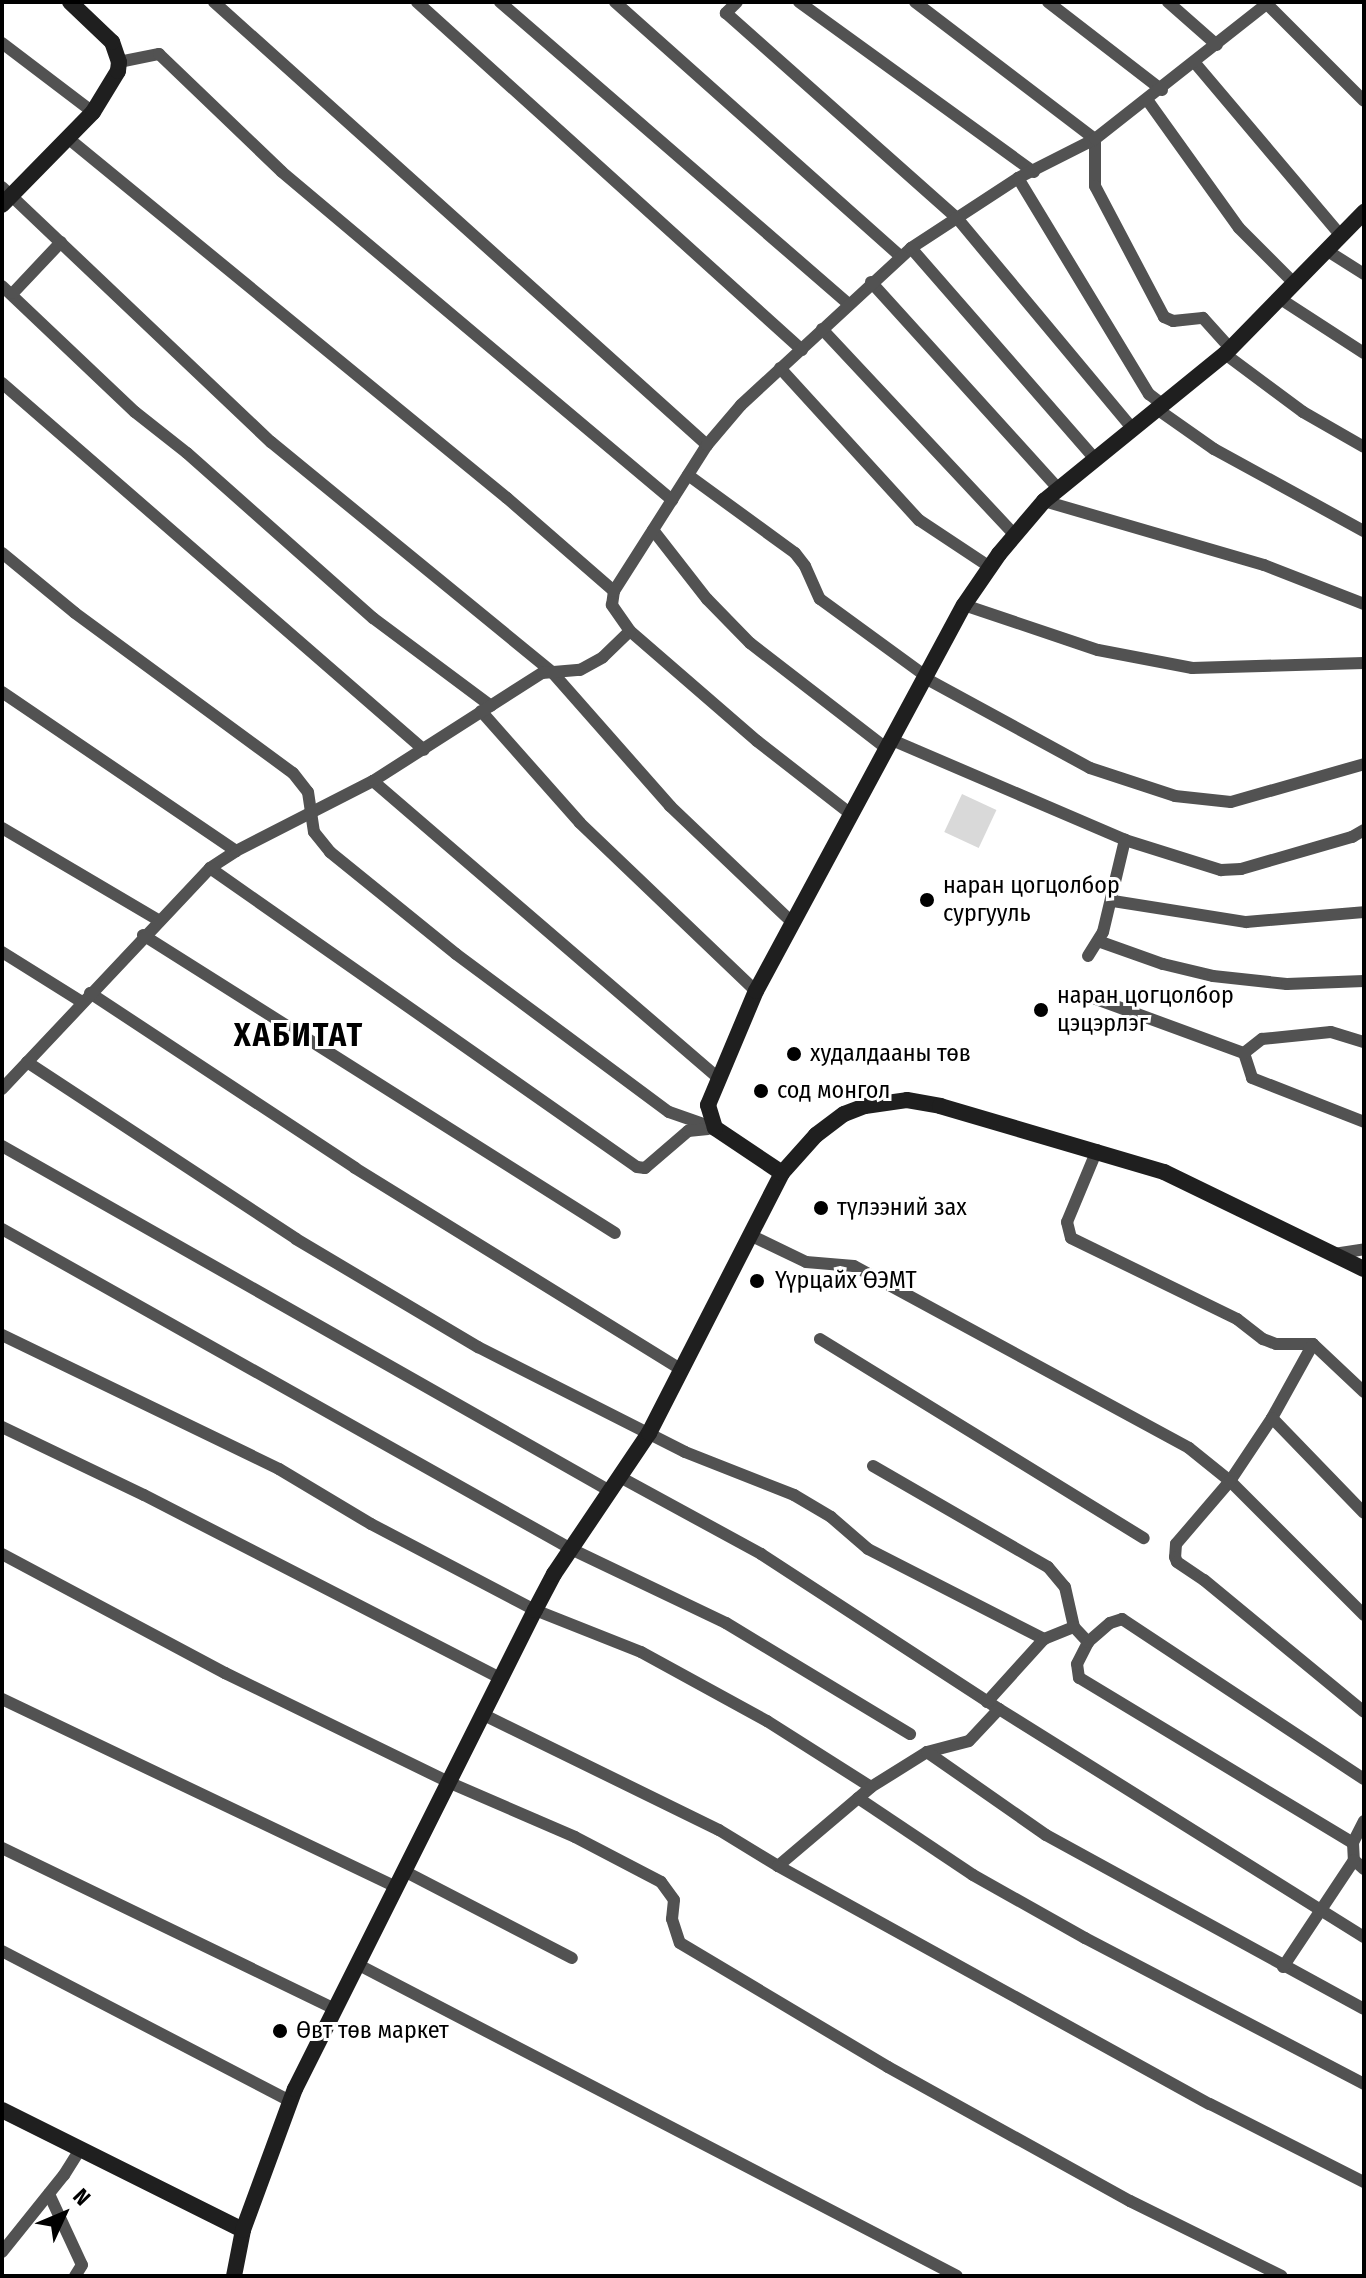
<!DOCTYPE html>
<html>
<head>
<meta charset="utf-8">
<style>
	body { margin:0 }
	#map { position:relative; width:1366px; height:2278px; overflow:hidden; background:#fff; font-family:"Fira Sans Condensed",sans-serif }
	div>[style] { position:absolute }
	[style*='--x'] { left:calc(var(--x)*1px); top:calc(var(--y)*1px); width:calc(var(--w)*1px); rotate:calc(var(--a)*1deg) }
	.green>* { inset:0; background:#d9d9d9; transform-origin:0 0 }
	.street>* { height:12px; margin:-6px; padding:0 6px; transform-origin:6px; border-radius:6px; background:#525252 }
	.secondary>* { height:16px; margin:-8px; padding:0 8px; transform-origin:8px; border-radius:8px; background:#1f1f1f }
	.dots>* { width:22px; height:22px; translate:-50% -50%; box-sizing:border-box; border:4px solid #fff; border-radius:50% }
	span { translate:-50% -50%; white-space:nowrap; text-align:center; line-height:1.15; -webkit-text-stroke:6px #fff; paint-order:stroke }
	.poi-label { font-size:24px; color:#000 }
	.left { translate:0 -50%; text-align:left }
	.district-label { font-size:32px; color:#000; font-weight:700; letter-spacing:2px }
	.frame { position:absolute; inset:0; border:4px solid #000; pointer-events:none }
	.north { position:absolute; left:24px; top:2174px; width:80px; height:80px; -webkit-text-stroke:6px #fff; paint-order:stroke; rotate:46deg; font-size:22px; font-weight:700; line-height:32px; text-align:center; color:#000 }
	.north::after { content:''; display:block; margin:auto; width:28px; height:36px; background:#000; clip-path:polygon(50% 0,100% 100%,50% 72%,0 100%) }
</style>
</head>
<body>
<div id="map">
	<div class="green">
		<div style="left:962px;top:794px;width:38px;height:42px;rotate:25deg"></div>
	</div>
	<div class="street">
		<div style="--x:214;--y:2;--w:663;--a:41.94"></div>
		<div style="--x:417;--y:2;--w:519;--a:42.11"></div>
		<div style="--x:500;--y:2;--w:460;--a:40.9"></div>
		<div style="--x:615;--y:2;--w:383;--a:41.7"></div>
		<div style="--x:737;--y:2;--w:16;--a:135"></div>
		<div style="--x:726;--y:13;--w:309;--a:41.6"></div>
		<div style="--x:957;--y:218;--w:275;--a:50.2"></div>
		<div style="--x:799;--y:2;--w:290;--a:35.9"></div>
		<div style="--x:915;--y:2;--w:226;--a:37.3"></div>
		<div style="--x:1095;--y:139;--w:47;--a:90"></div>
		<div style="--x:1095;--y:186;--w:148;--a:62.2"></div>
		<div style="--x:1164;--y:317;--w:10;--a:24"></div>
		<div style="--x:1173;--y:321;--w:30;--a:-6"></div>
		<div style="--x:1203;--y:318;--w:40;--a:48"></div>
		<div style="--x:1048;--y:2;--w:144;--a:37.7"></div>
		<div style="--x:1168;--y:2;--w:65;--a:41.3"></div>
		<div style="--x:1267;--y:4;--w:137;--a:45"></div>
		<div style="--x:2;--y:43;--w:114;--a:37.2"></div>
		<div style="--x:119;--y:62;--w:41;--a:-11.3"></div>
		<div style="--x:159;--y:54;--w:170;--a:43.8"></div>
		<div style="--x:282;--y:172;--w:510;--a:40.06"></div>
		<div style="--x:1195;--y:63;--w:226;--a:49.8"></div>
		<div style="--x:1148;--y:101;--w:156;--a:54.4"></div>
		<div style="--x:1239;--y:228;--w:78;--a:45"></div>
		<div style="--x:69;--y:139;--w:566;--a:39.34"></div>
		<div style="--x:507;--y:498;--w:142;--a:41"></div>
		<div style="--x:1018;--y:178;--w:253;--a:58.8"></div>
		<div style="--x:1149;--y:394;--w:16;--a:38"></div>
		<div style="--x:2;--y:187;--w:371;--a:43.5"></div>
		<div style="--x:271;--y:442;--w:363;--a:39.3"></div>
		<div style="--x:552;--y:672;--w:179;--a:48.6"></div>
		<div style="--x:670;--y:806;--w:170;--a:43.6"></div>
		<div style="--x:911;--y:248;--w:281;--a:48.9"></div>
		<div style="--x:1326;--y:250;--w:45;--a:32.3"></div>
		<div style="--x:871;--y:282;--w:280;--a:47.8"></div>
		<div style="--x:2;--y:286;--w:183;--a:43.5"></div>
		<div style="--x:135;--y:412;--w:66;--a:38.3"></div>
		<div style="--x:187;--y:453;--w:249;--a:41.6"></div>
		<div style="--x:373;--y:618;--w:147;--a:36.7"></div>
		<div style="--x:13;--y:293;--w:70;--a:-46.7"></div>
		<div style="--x:1279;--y:298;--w:101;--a:32.9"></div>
		<div style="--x:822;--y:329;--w:281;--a:46.9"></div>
		<div style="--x:1225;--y:354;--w:97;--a:36.6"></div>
		<div style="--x:1303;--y:412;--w:70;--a:29.8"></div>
		<div style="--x:780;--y:368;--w:206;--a:47.6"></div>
		<div style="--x:919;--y:520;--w:85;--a:33.5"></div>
		<div style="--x:2;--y:383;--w:559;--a:41.01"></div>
		<div style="--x:1157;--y:409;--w:70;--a:35.1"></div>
		<div style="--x:1214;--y:449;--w:171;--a:28.7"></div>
		<div style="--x:688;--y:475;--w:132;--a:36.1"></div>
		<div style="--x:795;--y:553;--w:16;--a:52"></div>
		<div style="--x:805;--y:566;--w:36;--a:66"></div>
		<div style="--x:820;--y:599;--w:132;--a:36.1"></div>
		<div style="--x:1044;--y:501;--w:229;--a:16.2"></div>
		<div style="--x:1264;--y:565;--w:107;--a:21.3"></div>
		<div style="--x:653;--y:530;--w:88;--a:52"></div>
		<div style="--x:707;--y:599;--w:62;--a:45.7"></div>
		<div style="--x:750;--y:643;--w:173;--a:37.7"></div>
		<div style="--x:2;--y:553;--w:94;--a:39.4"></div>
		<div style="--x:75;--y:613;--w:270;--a:36.3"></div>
		<div style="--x:293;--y:773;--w:24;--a:52"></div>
		<div style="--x:308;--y:792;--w:40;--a:81.5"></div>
		<div style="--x:314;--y:832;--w:26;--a:51"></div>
		<div style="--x:330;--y:852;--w:162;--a:39"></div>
		<div style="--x:456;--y:954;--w:265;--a:36.6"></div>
		<div style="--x:669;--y:1112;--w:49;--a:19.2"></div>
		<div style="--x:964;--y:605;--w:141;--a:18.6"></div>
		<div style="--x:1098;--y:650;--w:96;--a:10.8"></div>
		<div style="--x:1192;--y:668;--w:172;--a:-1.7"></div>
		<div style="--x:630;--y:631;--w:168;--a:40.9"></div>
		<div style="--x:757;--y:741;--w:120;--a:37.9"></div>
		<div style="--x:925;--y:678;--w:188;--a:28.6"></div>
		<div style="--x:1090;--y:768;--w:89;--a:18.2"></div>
		<div style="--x:1175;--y:796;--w:56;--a:6.1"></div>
		<div style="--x:1231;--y:802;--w:138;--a:-15.9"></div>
		<div style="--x:2;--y:692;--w:283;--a:34.2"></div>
		<div style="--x:481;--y:711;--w:149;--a:48.5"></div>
		<div style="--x:580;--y:823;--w:243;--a:43.7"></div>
		<div style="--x:892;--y:740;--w:254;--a:23.2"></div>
		<div style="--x:1125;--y:840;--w:101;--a:17.4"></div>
		<div style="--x:1221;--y:870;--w:20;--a:-3"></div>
		<div style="--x:1241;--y:869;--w:116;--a:-16.1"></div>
		<div style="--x:1352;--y:837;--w:14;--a:-30"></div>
		<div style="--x:373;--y:781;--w:455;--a:40.7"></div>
		<div style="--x:2;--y:828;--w:181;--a:30.5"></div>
		<div style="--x:210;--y:868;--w:521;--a:35"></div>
		<div style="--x:637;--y:1167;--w:8;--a:7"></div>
		<div style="--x:645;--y:1168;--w:57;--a:-40.7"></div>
		<div style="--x:688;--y:1131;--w:20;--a:-6"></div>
		<div style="--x:1113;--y:901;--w:135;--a:9"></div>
		<div style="--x:1246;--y:922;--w:118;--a:-4.8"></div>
		<div style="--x:143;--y:935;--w:558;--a:32.27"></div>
		<div style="--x:1098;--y:941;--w:69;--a:19.5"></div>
		<div style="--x:1163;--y:964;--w:51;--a:13.5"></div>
		<div style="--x:1213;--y:976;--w:74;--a:6.2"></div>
		<div style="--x:1287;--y:984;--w:77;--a:-2.2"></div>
		<div style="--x:2;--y:952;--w:94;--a:32"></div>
		<div style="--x:1088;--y:956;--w:28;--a:-58"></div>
		<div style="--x:1103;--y:932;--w:95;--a:-76.6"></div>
		<div style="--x:90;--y:993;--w:318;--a:33.4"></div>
		<div style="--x:355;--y:1168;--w:384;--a:31.7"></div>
		<div style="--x:1088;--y:996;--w:166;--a:20.1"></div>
		<div style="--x:1244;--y:1053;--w:26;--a:72"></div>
		<div style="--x:1252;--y:1078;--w:120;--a:21.4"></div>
		<div style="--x:1244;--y:1053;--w:23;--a:-38"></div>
		<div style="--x:1262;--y:1039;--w:69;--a:-5.8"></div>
		<div style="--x:1331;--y:1032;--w:34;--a:17"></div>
		<div style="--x:27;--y:1062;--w:322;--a:33.3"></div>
		<div style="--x:296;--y:1239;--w:212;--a:30.7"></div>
		<div style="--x:478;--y:1347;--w:232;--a:26.9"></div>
		<div style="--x:685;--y:1452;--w:117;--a:21.5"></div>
		<div style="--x:794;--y:1495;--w:43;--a:30.7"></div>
		<div style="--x:831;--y:1517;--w:49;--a:40.9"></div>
		<div style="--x:868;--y:1549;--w:198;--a:27.1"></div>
		<div style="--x:2;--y:1089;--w:303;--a:-46.7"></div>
		<div style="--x:210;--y:868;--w:31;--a:-33"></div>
		<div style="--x:236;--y:851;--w:154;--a:-27.1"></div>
		<div style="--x:373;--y:781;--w:201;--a:-32.6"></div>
		<div style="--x:542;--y:673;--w:38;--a:-5"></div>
		<div style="--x:580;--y:670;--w:26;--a:-29"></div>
		<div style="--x:603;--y:657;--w:37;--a:-44"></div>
		<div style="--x:630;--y:631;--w:32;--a:-125"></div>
		<div style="--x:612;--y:605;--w:14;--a:-82"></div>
		<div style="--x:614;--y:591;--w:173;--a:-57.5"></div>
		<div style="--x:707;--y:445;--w:52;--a:-49.6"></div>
		<div style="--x:741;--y:405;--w:231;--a:-42.7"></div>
		<div style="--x:911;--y:248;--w:128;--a:-33.2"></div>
		<div style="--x:1018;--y:178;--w:86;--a:-26.9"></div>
		<div style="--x:1095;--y:139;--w:221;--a:-38.2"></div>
		<div style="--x:2;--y:1146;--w:699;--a:29.57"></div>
		<div style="--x:1097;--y:1150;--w:78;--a:112.6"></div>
		<div style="--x:1067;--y:1222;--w:16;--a:76"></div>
		<div style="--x:1071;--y:1238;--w:185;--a:26"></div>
		<div style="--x:1237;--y:1319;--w:33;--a:38"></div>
		<div style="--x:1263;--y:1339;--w:14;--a:21"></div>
		<div style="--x:1276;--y:1344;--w:37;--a:0"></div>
		<div style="--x:1313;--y:1344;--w:70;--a:43.3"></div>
		<div style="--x:2;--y:1229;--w:653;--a:29.35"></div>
		<div style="--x:571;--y:1549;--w:172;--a:25.5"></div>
		<div style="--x:726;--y:1623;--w:215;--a:31.1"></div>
		<div style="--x:750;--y:1235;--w:62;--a:25.7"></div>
		<div style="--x:806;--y:1262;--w:48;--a:4.8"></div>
		<div style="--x:854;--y:1266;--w:381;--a:28.5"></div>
		<div style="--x:1189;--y:1448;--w:53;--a:38.8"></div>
		<div style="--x:1230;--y:1481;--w:190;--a:45"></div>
		<div style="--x:1334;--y:1254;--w:30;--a:-9"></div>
		<div style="--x:2;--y:1335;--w:308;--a:25.8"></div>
		<div style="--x:279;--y:1469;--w:107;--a:30.9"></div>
		<div style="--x:371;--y:1524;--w:185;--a:27.7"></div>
		<div style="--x:535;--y:1610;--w:114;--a:21.6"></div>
		<div style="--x:641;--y:1652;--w:144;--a:28.7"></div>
		<div style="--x:767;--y:1721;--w:123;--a:32.4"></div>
		<div style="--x:820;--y:1339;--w:380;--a:31.6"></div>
		<div style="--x:1313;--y:1344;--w:85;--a:119"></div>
		<div style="--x:1272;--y:1418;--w:76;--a:123.7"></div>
		<div style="--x:1230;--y:1481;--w:83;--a:130.6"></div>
		<div style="--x:1176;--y:1544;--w:13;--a:94"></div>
		<div style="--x:1175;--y:1557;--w:5;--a:68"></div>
		<div style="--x:1177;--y:1562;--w:32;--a:34"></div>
		<div style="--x:1204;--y:1580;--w:207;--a:39.5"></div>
		<div style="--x:1272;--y:1418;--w:132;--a:45.9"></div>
		<div style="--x:2;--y:1427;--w:157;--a:25.6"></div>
		<div style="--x:144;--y:1495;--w:400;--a:27.2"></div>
		<div style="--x:873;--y:1466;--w:202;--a:30"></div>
		<div style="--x:1048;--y:1567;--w:26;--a:50"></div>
		<div style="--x:1065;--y:1587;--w:41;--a:77.3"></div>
		<div style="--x:620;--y:1477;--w:161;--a:28.6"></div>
		<div style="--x:761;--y:1554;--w:284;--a:33.1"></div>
		<div style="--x:999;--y:1709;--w:430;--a:32"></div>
		<div style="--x:2;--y:1554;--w:253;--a:28.1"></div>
		<div style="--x:225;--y:1673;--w:248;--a:26"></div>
		<div style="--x:448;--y:1782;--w:138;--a:23.4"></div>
		<div style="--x:575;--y:1837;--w:97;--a:27.6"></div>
		<div style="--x:661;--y:1882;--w:22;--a:54"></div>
		<div style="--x:674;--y:1900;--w:19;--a:96"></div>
		<div style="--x:672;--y:1919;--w:25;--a:72"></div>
		<div style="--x:680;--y:1943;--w:242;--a:30.8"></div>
		<div style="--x:888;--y:2067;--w:277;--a:29"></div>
		<div style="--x:1130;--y:2201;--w:169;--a:26.3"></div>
		<div style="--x:2;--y:1699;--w:437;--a:25.5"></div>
		<div style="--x:987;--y:1702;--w:85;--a:-47.9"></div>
		<div style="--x:1044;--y:1639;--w:32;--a:-22"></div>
		<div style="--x:1074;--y:1627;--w:21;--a:47"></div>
		<div style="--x:482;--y:1714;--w:264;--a:26.1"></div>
		<div style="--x:719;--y:1830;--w:69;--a:31.4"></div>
		<div style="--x:778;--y:1866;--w:122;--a:-40.3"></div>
		<div style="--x:871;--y:1787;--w:66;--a:-32"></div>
		<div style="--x:927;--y:1752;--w:43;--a:-14.7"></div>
		<div style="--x:969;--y:1741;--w:44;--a:-46.8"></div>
		<div style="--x:927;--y:1752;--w:145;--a:34.9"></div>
		<div style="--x:1046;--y:1835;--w:362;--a:28.7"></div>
		<div style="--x:858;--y:1798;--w:138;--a:33.8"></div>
		<div style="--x:973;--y:1875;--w:129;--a:29.4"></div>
		<div style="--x:1085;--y:1938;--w:315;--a:27.6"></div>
		<div style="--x:1364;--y:1821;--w:25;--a:117"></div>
		<div style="--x:1353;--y:1843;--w:17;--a:87"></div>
		<div style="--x:1354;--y:1860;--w:13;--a:42"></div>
		<div style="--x:1353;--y:1843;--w:320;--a:-148.9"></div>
		<div style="--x:1079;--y:1678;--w:14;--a:-98"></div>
		<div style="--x:1077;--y:1664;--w:25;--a:-63"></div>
		<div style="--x:1088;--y:1642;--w:29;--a:-41"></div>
		<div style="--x:1110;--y:1623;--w:13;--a:-18"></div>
		<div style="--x:1122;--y:1619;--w:290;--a:33.5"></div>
		<div style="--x:2;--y:1848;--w:370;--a:25.8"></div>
		<div style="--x:778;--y:1866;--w:493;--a:28.9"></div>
		<div style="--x:1210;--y:2104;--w:173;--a:26.9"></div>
		<div style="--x:404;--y:1871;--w:189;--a:27.4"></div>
		<div style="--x:2;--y:1951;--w:325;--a:27.5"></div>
		<div style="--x:357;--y:1964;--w:676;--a:27.47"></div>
		<div style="--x:1283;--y:1967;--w:128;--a:-56.4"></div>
		<div style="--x:49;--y:2194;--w:78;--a:65.1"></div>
		<div style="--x:82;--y:2265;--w:13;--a:122"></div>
		<div style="--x:2;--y:2252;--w:99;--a:-51.2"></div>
		<div style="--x:64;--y:2175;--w:31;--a:-58"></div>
	</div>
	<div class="secondary">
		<div style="--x:2;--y:205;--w:130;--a:-45.6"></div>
		<div style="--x:93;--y:112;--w:48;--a:-58.6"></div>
		<div style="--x:118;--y:71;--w:9;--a:-84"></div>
		<div style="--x:119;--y:62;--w:21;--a:-109"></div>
		<div style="--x:112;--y:42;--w:58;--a:-136.4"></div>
		<div style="--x:782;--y:1173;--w:81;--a:-146.1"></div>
		<div style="--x:715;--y:1128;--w:24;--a:-107"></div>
		<div style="--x:708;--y:1105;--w:124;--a:-67.2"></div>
		<div style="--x:756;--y:991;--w:438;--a:-61.7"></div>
		<div style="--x:964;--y:605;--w:62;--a:-55.5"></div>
		<div style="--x:999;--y:554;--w:70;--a:-49.7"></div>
		<div style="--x:1044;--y:501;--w:233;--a:-39.1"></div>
		<div style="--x:1225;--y:354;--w:199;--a:-45.6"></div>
		<div style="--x:2;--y:2110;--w:269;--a:26.5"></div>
		<div style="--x:234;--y:2276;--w:47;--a:-78.9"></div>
		<div style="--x:243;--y:2230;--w:150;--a:-69.8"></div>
		<div style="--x:295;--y:2089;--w:536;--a:-63.39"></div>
		<div style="--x:535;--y:1610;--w:41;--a:-62.2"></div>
		<div style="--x:554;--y:1574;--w:170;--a:-56"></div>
		<div style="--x:649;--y:1433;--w:292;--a:-62.9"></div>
		<div style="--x:782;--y:1173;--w:51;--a:-48.2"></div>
		<div style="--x:816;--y:1135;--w:35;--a:-37"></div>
		<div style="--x:844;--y:1114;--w:22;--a:-21"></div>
		<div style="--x:865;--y:1106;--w:42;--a:-8.1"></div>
		<div style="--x:907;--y:1100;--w:34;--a:10"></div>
		<div style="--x:940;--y:1106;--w:234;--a:16.4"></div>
		<div style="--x:1164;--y:1172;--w:222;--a:25.9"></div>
	</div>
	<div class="dots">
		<div style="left:927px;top:900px;background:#000"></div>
		<div style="left:1041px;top:1010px;background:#000"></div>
		<div style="left:794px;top:1054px;background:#000"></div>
		<div style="left:761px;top:1091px;background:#000"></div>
		<div style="left:821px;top:1208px;background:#000"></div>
		<div style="left:757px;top:1281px;background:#000"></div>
		<div style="left:280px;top:2031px;background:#000"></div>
	</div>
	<div class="poi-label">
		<span class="left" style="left:943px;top:900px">наран цогцолбор<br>сургууль</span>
		<span class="left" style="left:1057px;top:1010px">наран цогцолбор<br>цэцэрлэг</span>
		<span class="left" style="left:810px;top:1054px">худалдааны төв</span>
		<span class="left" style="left:777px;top:1091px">сод монгол</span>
		<span class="left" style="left:837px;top:1208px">түлээний зах</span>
		<span class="left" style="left:775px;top:1281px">Үүрцайх ӨЭМТ</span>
		<span class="left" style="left:296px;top:2031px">Өвт төв маркет</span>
	</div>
	<div class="district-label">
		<span style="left:299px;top:1035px">ХАБИТАТ</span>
	</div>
	<div class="frame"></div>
	<div class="north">N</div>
</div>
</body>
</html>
